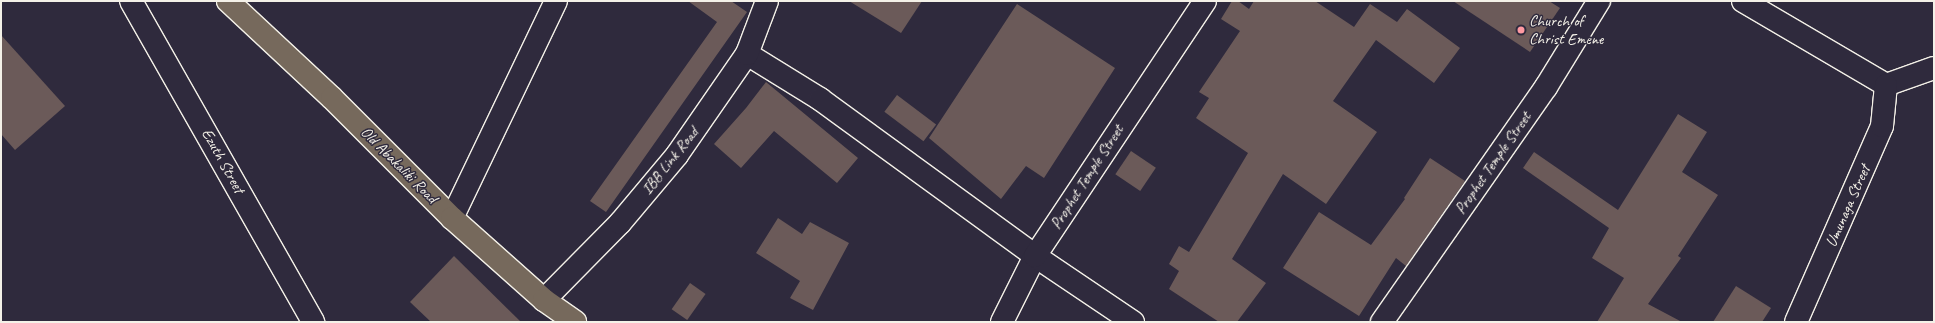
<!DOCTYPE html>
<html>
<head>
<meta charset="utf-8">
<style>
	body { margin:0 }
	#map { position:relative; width:1935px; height:323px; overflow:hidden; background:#2f2a3d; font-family:Caveat,sans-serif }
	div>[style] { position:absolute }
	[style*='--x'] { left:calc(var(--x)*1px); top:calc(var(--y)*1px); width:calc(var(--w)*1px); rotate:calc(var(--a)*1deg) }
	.building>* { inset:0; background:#6b5a59; transform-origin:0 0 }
	.roads { filter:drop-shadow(1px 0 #f4f1e8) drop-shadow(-1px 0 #f4f1e8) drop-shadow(0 1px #f4f1e8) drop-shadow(0 -1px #f4f1e8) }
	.minor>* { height:22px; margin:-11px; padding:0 11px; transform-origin:11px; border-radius:11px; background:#2f2a3d }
	.major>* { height:22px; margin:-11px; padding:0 11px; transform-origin:11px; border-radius:11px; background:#76695c }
	.dots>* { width:11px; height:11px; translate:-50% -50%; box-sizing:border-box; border:2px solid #2f2a3d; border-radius:50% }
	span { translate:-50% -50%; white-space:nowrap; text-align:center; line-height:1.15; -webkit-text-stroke:3px #2f2a3d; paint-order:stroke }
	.poi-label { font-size:16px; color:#f4f1e8 }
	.left { translate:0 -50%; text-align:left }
	.street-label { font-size:16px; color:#f4f1e8 }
	.frame { position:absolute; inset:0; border:2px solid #f4f1e8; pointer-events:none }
</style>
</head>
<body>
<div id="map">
	<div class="building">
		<div style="clip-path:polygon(688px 1px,731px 1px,747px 12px,606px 212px,590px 201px,717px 22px)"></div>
		<div style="clip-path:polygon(849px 1px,922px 1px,901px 33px)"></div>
		<div style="clip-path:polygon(1232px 1px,1238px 1px,1249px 9px,1254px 1px,1315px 1px,1354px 27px,1370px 4px,1397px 22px,1407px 9px,1460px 48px,1434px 83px,1376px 40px,1333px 101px,1377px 132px,1326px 204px,1283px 174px,1232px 259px,1266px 283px,1237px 322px,1219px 322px,1169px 289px,1179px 271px,1169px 264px,1179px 246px,1189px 252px,1248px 153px,1196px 118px,1209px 98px,1199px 92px,1240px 31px,1221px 19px)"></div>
		<div style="clip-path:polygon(1453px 1px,1549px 1px,1560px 8px,1530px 52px)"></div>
		<div style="clip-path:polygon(1017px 4px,1115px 68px,1044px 178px,1026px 166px,1001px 199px,929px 138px)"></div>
		<div style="clip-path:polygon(1px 35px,65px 106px,15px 150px,1px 134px)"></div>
		<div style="clip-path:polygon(766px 82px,858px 158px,837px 183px,774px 131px,741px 168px,714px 144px,746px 108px)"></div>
		<div style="left:897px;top:95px;width:49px;height:21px;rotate:37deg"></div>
		<div style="clip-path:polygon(1678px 114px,1707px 132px,1682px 172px,1718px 195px,1678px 256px,1681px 258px,1648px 304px,1682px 322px,1597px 322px,1624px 278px,1592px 258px,1609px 228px,1523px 168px,1534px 152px,1618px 210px)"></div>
		<div style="left:1131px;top:151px;width:30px;height:28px;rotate:34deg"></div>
		<div style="clip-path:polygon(1430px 158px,1465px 181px,1406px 266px,1396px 258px,1359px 316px,1283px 268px,1319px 212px,1371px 245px,1405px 199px,1404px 198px)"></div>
		<div style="clip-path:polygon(778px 218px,802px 234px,810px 222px,849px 243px,813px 310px,790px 298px,800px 281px,756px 253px)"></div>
		<div style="clip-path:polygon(454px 256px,521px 322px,431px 322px,410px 302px)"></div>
		<div style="left:690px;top:283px;width:19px;height:32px;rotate:35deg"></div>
		<div style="clip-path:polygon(1736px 286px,1771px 308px,1762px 322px,1713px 322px)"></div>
	</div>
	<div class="roads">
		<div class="minor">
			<div style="--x:131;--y:1;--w:369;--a:60.4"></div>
			<div style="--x:1743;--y:1;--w:166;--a:30.4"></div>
			<div style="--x:747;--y:54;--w:86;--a:31.7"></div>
			<div style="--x:820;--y:99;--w:266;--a:36.1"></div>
			<div style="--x:1035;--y:256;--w:74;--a:116.6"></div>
			<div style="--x:1886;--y:85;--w:51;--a:-19.5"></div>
			<div style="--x:452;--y:218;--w:241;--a:-64.4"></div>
			<div style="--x:544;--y:300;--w:108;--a:-45.4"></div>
			<div style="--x:620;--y:223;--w:89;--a:-50"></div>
			<div style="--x:677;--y:155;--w:123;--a:-55.3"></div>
			<div style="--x:747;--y:54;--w:57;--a:-69.3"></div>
			<div style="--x:1133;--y:322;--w:118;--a:-146"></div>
			<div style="--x:1035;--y:256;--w:306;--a:-56.3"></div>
			<div style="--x:1382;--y:322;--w:287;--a:-55.1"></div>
			<div style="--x:1546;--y:87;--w:101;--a:-58.4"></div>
			<div style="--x:1796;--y:322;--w:214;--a:-66.3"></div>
			<div style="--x:1882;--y:126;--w:41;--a:-84.4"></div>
		</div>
		<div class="major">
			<div style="--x:228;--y:1;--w:142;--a:43"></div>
			<div style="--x:332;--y:98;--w:170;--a:45"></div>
			<div style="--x:452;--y:218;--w:123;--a:41.7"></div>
			<div style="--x:544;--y:300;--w:38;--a:35"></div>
		</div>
	</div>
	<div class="dots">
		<div style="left:1521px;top:30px;background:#ff9aa2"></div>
	</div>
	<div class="poi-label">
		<span class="left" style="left:1529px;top:30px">Church of<br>Christ Emene</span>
	</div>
	<div class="street-label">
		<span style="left:223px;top:161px;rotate:61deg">Ezuth Street</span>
		<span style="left:670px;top:161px;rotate:-52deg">IBB Link Road</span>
		<span style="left:1493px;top:163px;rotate:-55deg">Prophet Temple Street</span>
		<span style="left:399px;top:165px;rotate:45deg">Old Abakaliki Road</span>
		<span style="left:1087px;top:177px;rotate:-57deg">Prophet Temple Street</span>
		<span style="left:1848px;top:206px;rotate:-66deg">Umunaga Street</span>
	</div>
	<div class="frame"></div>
</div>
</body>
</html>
